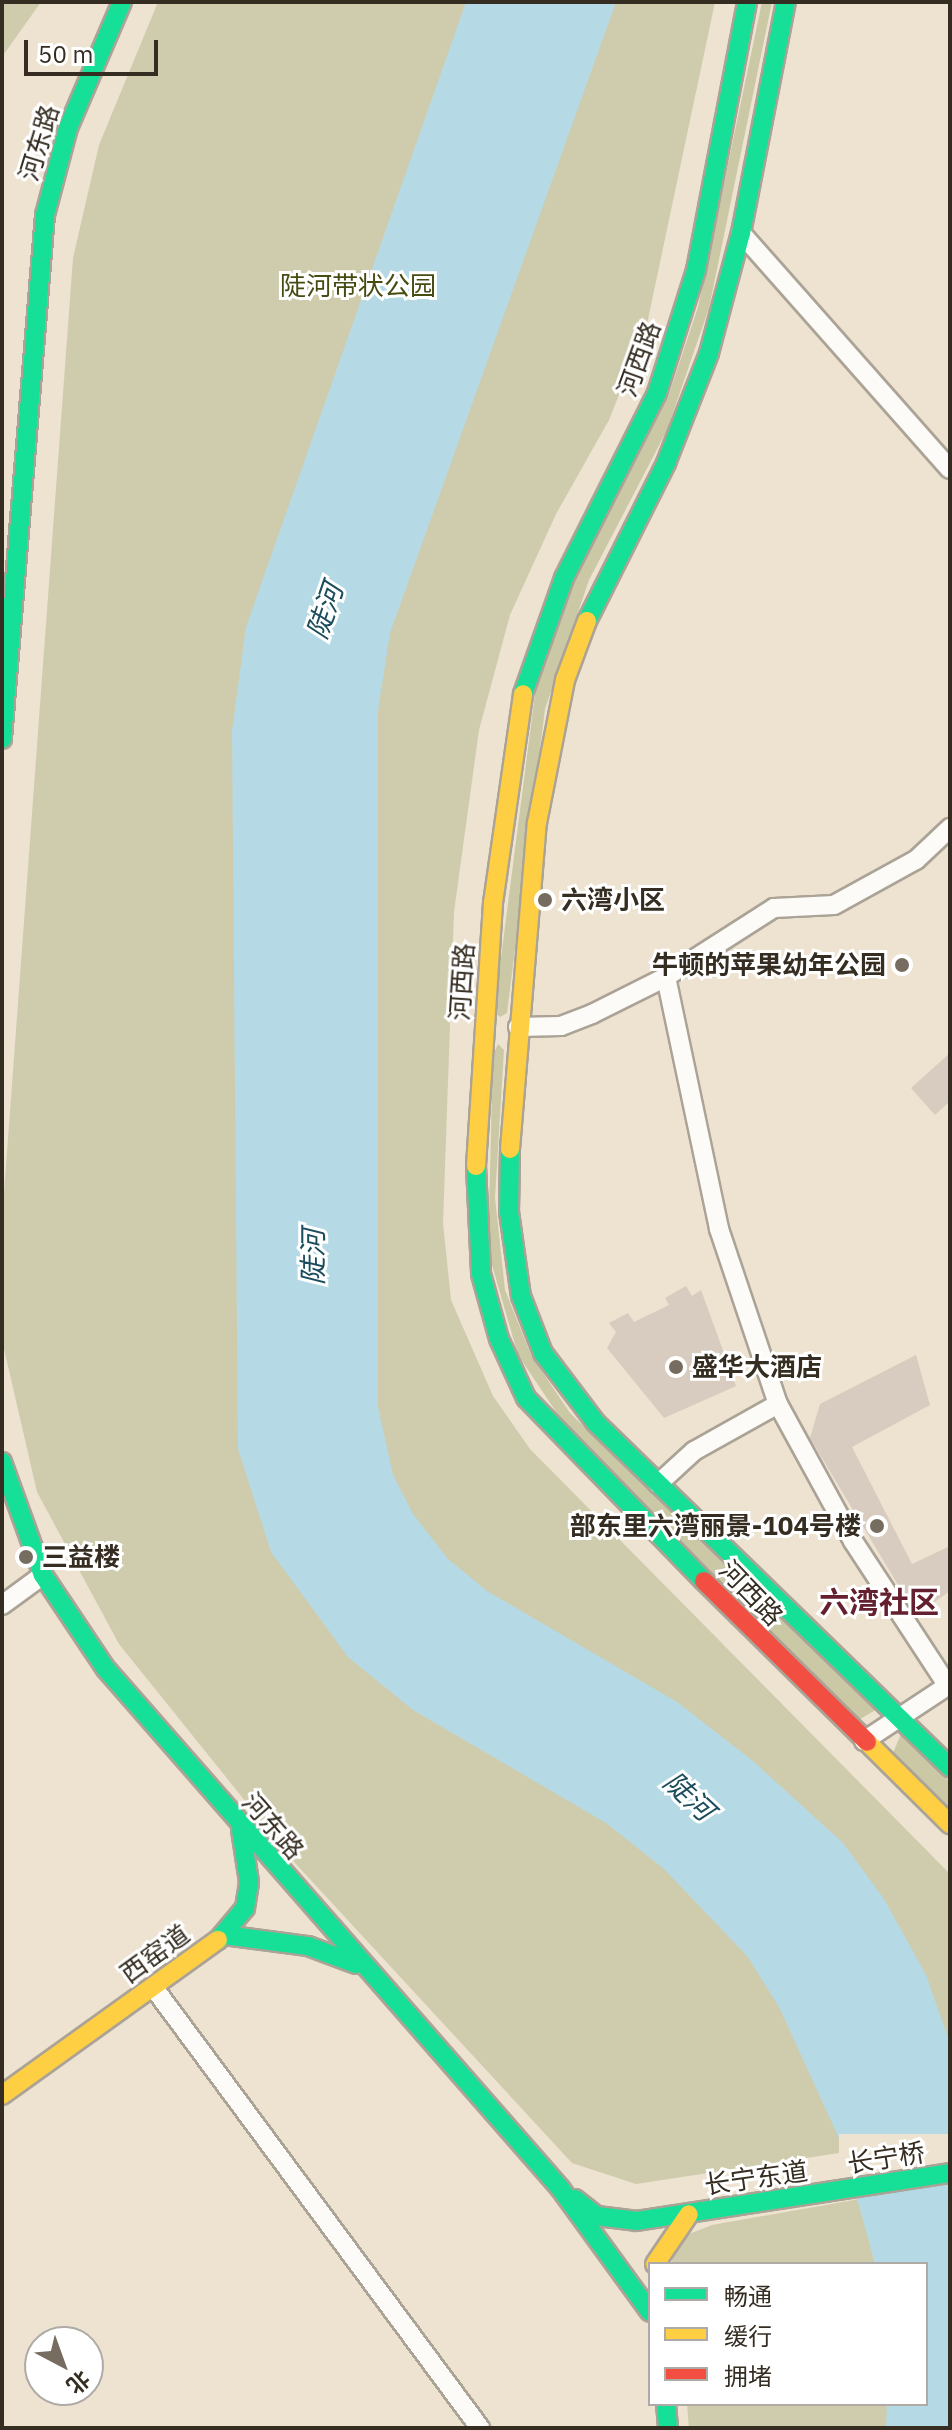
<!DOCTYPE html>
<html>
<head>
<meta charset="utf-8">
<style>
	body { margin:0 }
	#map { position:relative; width:952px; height:2430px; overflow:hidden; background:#eee2d1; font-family:"IBM Plex Sans","Noto Sans SC",sans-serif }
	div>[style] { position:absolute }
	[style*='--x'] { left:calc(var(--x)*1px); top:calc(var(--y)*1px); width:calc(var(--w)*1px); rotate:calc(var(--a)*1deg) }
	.green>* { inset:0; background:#ceccad }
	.forest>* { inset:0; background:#cac8a5 }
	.water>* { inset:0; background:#b5dae5 }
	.pier>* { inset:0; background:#eee2d1; transform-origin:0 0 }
	.building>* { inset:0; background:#d7ccbf }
	.roads { filter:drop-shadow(2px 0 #aba396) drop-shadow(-2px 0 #aba396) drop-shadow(0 2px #aba396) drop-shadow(0 -2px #aba396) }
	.street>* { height:18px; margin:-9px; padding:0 9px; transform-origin:9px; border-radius:9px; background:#fcfbf8 }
	.fast>* { height:18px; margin:-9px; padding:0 9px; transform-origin:9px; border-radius:9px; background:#16e098 }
	.slow>* { height:18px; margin:-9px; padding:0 9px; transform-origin:9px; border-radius:9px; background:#ffcf43 }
	.jam>* { height:18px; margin:-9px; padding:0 9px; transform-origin:9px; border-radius:9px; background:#f24e42 }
	.dots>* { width:22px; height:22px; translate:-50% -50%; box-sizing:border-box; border:4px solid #fff; border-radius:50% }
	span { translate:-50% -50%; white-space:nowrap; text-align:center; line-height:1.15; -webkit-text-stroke:6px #fff; paint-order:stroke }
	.street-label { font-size:26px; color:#352d21 }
	.park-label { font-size:26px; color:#474c13 }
	.poi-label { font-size:26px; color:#352d21; font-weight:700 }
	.left { translate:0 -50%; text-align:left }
	.right { translate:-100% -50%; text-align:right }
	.water-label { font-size:28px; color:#1c4d5d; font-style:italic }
	.quarter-label { font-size:30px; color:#65202f; font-weight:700 }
	.frame { position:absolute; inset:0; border:4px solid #352d21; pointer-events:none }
	.legend { position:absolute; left:648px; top:2262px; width:280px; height:144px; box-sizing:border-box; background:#fff; border:2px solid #aeaba6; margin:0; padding:10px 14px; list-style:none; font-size:24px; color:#352d21 }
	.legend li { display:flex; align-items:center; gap:16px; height:40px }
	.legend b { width:40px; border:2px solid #aeaba6 }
	.north { position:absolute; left:24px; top:2326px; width:80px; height:80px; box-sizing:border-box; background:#fff; border:2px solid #aeaba6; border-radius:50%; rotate:139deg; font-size:22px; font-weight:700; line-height:32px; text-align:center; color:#352d21 }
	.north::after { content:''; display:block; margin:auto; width:28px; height:36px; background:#766c5f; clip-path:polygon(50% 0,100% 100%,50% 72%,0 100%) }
	.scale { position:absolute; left:24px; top:40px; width:134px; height:36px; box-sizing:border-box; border:4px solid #352d21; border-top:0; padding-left:10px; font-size:24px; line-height:28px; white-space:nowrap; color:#352d21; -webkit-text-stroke:6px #fff; paint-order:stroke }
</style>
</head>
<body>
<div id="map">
	<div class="green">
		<div style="clip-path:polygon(2px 2px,41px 2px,2px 57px)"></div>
		<div style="clip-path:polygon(158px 2px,715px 2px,647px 324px,609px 420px,556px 514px,510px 615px,479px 730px,454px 912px,443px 1223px,451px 1300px,493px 1396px,530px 1449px,950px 1874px,950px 2136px,636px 2184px,572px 2163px,295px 1863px,119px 1644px,37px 1492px,2px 1340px,2px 1220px,73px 258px,99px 145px)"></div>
		<div style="clip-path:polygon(950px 2183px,950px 2428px,689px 2428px,687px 2404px,926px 2404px,926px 2264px,672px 2264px,673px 2249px,689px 2234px,712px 2225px)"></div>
	</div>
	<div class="forest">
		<div style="clip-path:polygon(762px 2px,772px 2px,709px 308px,667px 430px,589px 580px,545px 709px,507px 1013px,500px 1017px,494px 1012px,535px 694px,582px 560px,668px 397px,698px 307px)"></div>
		<div style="clip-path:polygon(498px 1044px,504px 1050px,495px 1198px,505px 1290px,531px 1355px,570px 1413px,877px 1709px,857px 1721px,571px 1434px,518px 1355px,488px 1251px,493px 1055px)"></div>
		<div style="clip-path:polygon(901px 1734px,950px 1782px,950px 1812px,893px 1753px)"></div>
	</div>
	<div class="water">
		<div style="clip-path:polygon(466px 2px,616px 2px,390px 633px,378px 711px,378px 1407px,393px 1475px,413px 1514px,448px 1559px,487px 1591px,677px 1702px,753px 1761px,843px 1843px,884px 1899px,926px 1975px,950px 2043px,950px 2428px,886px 2428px,887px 2404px,926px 2404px,926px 2264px,875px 2264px,843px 2147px,780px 2009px,748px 1957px,664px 1869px,606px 1823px,413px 1710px,348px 1657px,271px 1552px,238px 1449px,232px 731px,246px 627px)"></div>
	</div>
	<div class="pier">
		<div style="left:950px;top:2134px;width:51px;height:111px;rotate:90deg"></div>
	</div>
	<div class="building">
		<div style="clip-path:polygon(950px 1053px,950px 1101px,935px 1115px,911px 1088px)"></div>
		<div style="clip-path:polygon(686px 1286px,692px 1296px,701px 1290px,736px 1386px,664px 1418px,607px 1348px,616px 1332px,609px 1323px,628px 1313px,634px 1322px,669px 1305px,665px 1298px)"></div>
		<div style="clip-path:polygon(916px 1355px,930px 1405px,852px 1447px,912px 1564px,950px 1546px,950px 1591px,916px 1615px,810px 1438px,820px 1404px)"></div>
	</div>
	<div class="roads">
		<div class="street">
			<div style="--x:741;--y:233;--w:315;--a:48.5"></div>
			<div style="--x:666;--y:977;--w:258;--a:78.1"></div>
			<div style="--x:719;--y:1229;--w:185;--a:71.4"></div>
			<div style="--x:778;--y:1404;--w:156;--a:61.3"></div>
			<div style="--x:853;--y:1541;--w:173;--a:56.8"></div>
			<div style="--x:518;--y:1027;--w:43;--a:-1.3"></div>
			<div style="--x:561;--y:1026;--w:33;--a:-21"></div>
			<div style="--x:592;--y:1014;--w:83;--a:-26.6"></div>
			<div style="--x:666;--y:977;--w:128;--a:-32.6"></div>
			<div style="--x:774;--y:908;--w:60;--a:-2.9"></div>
			<div style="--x:834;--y:905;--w:94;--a:-28.8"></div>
			<div style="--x:916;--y:860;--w:47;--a:-43.3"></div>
			<div style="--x:658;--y:1484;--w:49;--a:-42.5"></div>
			<div style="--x:694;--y:1451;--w:96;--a:-29.2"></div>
			<div style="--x:2;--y:1605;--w:51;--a:-36.2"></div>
			<div style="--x:864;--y:1741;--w:103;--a:-33.5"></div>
			<div style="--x:154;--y:1988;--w:548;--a:53.46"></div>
		</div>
		<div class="fast">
			<div style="--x:587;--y:621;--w:177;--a:-63.4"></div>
			<div style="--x:666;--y:463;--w:118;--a:-68.6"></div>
			<div style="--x:709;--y:353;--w:124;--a:-75.1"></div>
			<div style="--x:741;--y:233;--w:235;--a:-79"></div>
			<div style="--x:523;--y:694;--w:123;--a:-70.5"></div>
			<div style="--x:564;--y:578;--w:207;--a:-63.3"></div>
			<div style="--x:657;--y:393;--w:129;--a:-72.4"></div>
			<div style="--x:696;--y:270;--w:273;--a:-79.2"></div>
			<div style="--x:2;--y:739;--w:526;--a:-85.31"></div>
			<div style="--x:45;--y:215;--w:90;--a:-75.2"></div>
			<div style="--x:68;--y:128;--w:137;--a:-66.8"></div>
			<div style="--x:510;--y:1149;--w:63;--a:90.9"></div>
			<div style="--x:509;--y:1212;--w:85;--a:81.9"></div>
			<div style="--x:521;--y:1296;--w:61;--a:68.9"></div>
			<div style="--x:543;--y:1353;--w:88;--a:52.9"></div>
			<div style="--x:596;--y:1423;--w:494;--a:44.2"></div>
			<div style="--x:476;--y:1166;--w:108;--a:87.3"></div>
			<div style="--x:481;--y:1274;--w:67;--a:74.5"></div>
			<div style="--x:499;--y:1339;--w:65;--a:65.4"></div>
			<div style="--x:526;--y:1398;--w:255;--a:45.8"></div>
			<div style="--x:2;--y:1462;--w:120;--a:70.1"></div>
			<div style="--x:43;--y:1575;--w:113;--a:56.2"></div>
			<div style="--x:106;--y:1669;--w:690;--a:48.82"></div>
			<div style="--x:560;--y:2188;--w:153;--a:54"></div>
			<div style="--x:224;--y:1935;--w:85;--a:7.5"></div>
			<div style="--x:308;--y:1946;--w:51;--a:20.6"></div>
			<div style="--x:218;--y:1940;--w:42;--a:-49.8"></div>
			<div style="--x:245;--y:1908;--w:26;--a:-81"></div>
			<div style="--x:249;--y:1882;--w:53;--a:-98.7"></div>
			<div style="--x:575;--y:2199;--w:28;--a:38"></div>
			<div style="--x:597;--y:2216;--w:39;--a:7"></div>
			<div style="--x:636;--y:2221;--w:318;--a:-8.7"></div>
			<div style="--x:666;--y:2404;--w:24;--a:85"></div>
		</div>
		<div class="slow">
			<div style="--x:510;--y:1149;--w:327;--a:-85.3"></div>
			<div style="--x:537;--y:823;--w:146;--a:-78.9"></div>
			<div style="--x:565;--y:680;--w:63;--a:-69.6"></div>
			<div style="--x:476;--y:1166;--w:264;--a:-86.3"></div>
			<div style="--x:493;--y:903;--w:211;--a:-81.8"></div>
			<div style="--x:867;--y:1742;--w:117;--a:44.7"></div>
			<div style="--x:2;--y:2095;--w:266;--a:-35.7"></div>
			<div style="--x:655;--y:2264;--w:60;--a:-55.8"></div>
		</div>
		<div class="jam">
			<div style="--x:704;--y:1581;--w:229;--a:44.6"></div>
		</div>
	</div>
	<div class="dots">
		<div style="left:545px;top:900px;background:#766c5f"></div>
		<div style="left:902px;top:965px;background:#766c5f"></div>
		<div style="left:676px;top:1367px;background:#766c5f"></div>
		<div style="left:877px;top:1526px;background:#766c5f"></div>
		<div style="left:26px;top:1557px;background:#766c5f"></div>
	</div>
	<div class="street-label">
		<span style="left:39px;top:143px;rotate:-73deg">河东路</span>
		<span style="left:639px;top:359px;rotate:-70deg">河西路</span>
		<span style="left:462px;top:982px;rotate:-86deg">河西路</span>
		<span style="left:751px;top:1593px;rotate:46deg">河西路</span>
		<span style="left:273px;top:1826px;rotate:49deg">河东路</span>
		<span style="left:155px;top:1954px;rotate:-36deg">西窑道</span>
		<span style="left:886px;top:2158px;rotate:-9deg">长宁桥</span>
		<span style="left:756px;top:2178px;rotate:-8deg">长宁东道</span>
	</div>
	<div class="park-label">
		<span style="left:358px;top:286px">陡河带状公园</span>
	</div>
	<div class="poi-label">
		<span class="left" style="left:561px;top:900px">六湾小区</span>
		<span class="right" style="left:886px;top:965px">牛顿的苹果幼年公园</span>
		<span class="left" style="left:692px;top:1367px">盛华大酒店</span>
		<span class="right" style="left:861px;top:1526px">部东里六湾丽景-104号楼</span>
		<span class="left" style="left:42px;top:1557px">三益楼</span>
	</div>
	<div class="water-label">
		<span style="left:325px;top:611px;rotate:-71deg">陡河</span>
		<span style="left:313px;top:1257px;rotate:-90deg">陡河</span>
		<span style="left:689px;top:1796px;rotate:43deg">陡河</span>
	</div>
	<div class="quarter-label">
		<span style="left:879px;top:1602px">六湾社区</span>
	</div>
	<div class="frame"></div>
	<ul class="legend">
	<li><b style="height:10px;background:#16e098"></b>畅通</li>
	<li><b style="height:10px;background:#ffcf43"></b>缓行</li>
	<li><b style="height:10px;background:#f24e42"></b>拥堵</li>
	</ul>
	<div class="north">北</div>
	<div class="scale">50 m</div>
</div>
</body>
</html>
